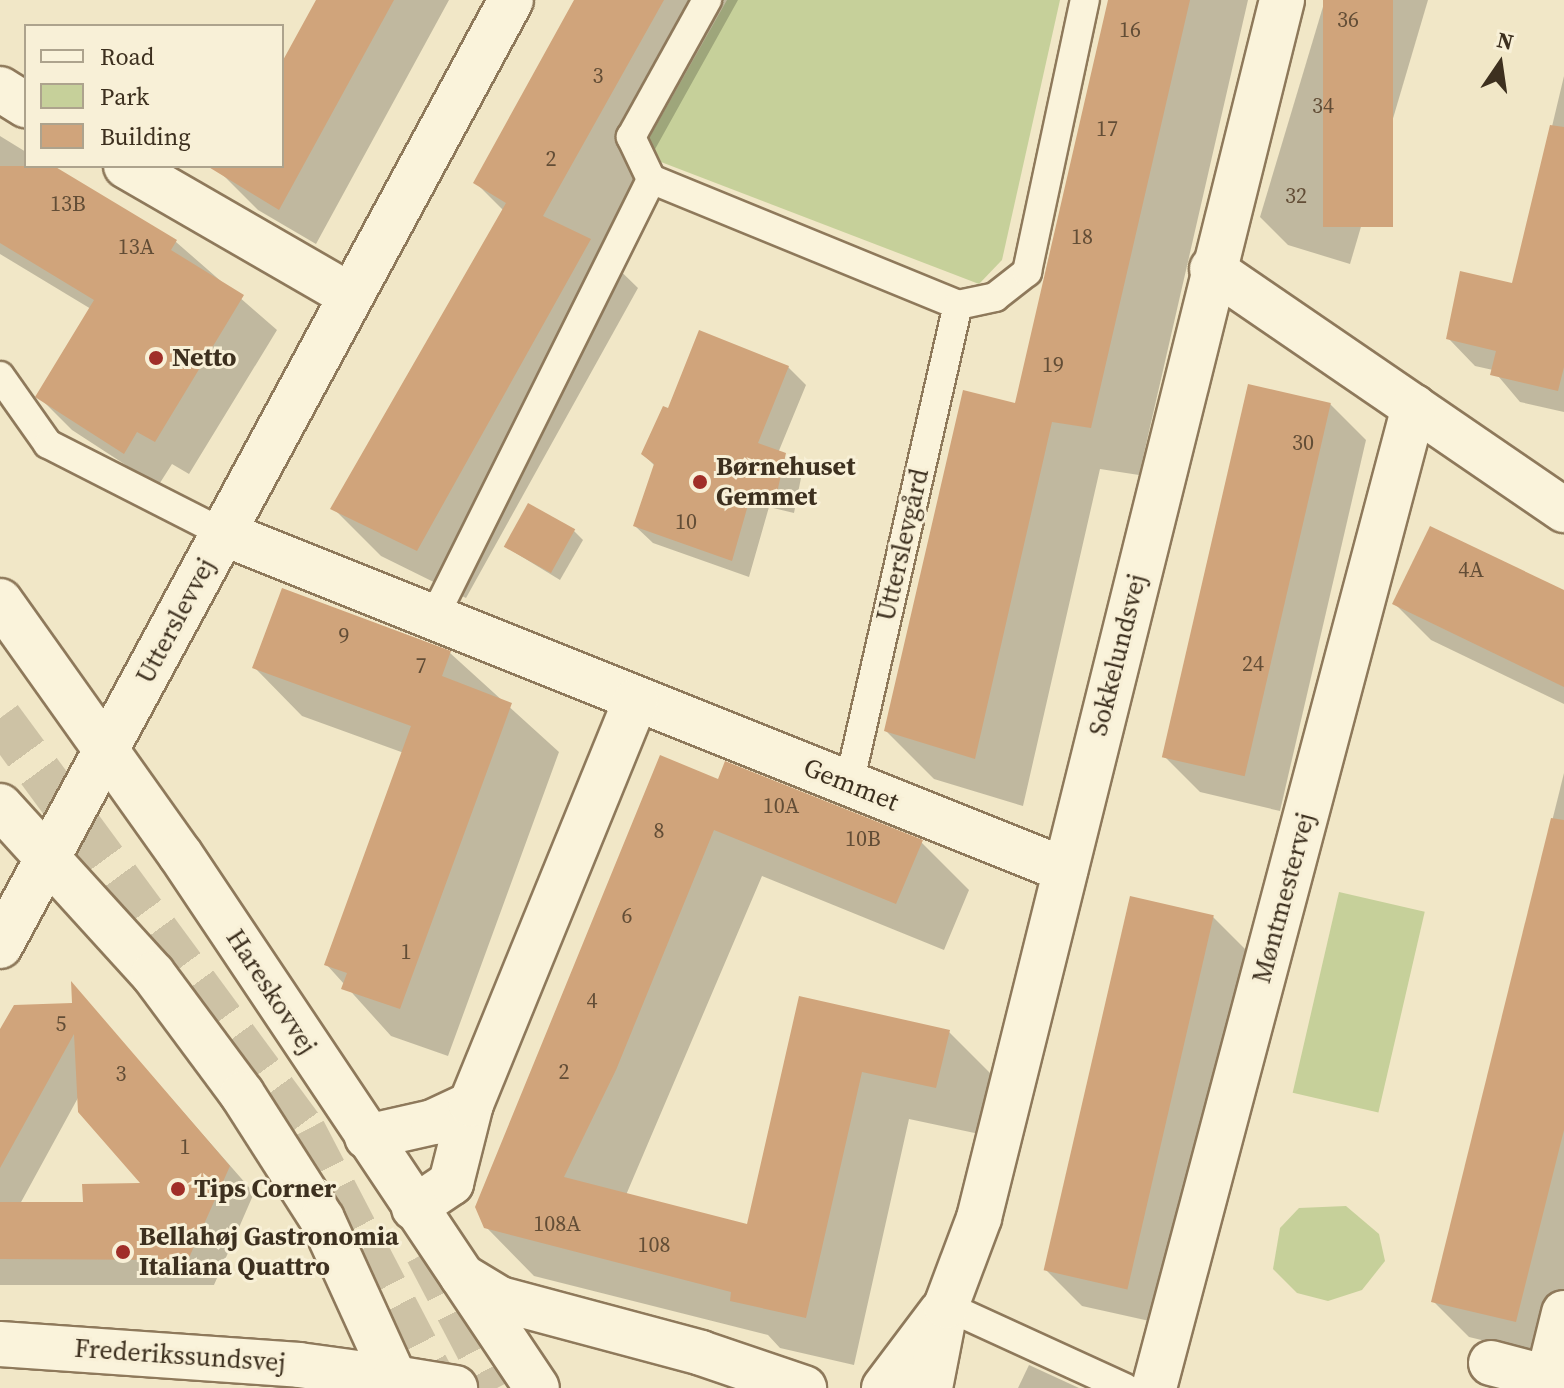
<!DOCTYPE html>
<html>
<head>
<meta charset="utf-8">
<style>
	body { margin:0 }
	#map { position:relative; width:1564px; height:1388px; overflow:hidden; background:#f1e7c7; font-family:"Source Serif 4",serif }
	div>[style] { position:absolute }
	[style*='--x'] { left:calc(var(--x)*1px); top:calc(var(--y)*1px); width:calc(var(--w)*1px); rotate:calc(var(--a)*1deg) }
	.green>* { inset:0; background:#c6d09a; transform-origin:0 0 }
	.shadow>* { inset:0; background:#0003 }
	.building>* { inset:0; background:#d0a47b; transform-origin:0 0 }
	.primary-tunnel>* { height:44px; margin-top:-22px; transform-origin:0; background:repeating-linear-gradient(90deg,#cdc2a5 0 44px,transparent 0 66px) }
	.roads { filter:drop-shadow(2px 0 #8e795b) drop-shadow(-2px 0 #8e795b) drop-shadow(0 2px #8e795b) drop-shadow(0 -2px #8e795b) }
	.service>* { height:28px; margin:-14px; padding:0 14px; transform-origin:14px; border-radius:14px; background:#faf3db }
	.minor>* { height:44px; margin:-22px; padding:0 22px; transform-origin:22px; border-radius:22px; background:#faf3db }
	.tertiary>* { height:44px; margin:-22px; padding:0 22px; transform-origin:22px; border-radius:22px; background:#faf3db }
	.secondary>* { height:44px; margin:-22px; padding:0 22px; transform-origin:22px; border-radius:22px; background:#faf3db }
	.dots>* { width:22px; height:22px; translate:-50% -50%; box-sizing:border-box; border:4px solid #f8f0d7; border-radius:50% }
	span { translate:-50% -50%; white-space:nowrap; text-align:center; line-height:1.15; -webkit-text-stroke:6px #f8f0d7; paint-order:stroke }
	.number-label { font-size:22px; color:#624d36 }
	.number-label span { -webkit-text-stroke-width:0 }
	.poi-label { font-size:26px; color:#3d301f; font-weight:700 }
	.left { translate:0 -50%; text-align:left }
	.street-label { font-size:26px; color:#3d301f }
	.legend { position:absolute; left:24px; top:24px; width:260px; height:144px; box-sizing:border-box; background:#f8f0d7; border:2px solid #ada38d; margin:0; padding:10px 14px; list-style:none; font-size:24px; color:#3d301f }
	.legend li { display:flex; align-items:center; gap:16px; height:40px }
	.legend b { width:40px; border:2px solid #ada38d }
	.north { position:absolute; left:1460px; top:24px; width:80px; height:80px; -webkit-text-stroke:6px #f8f0d7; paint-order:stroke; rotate:13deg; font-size:22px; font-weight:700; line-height:32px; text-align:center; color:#3d301f }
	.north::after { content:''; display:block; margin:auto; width:28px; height:36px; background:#3d301f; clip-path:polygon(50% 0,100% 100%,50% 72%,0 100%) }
</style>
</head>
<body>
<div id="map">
	<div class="green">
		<div style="clip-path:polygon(727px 0,1060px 0,1002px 260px,979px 284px,661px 162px,649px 138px)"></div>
		<div style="left:1339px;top:892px;width:88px;height:206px;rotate:13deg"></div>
		<div style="clip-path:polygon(1346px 1206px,1379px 1234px,1385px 1261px,1362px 1290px,1328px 1301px,1297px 1293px,1273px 1269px,1280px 1228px,1299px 1208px)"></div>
	</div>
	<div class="shadow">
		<div style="clip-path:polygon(318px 0,449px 0,316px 244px,258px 210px,222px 174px,227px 166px,282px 166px,282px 66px)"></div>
		<div style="clip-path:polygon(576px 0,738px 0,599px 250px,638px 288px,466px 598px,381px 556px,333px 508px,504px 211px,476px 183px)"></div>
		<div style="clip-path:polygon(1110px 0,1248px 0,1139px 475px,1100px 469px,1023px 806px,934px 779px,886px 731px,1017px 405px)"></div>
		<div style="clip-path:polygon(1325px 0,1428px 0,1350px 264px,1288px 245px,1260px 217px)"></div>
		<div style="clip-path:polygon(1564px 76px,1564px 412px,1520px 402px,1493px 370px,1475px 366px,1448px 338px,1514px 286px)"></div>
		<div style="clip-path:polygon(0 136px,26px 152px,26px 166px,50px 166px,176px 242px,277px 330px,189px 474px,172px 464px,158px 486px,72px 430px,38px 396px,91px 309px,0 254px)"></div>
		<div style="clip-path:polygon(788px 367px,806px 385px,778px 453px,802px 473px,794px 513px,769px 507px,749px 577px,653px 543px,635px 526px,655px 466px,643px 454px,670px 411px)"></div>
		<div style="clip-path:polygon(1330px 404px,1366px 440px,1280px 811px,1200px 792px,1164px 756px)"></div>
		<div style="clip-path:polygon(574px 531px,583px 540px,560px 580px,506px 547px)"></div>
		<div style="clip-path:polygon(1564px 593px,1564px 704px,1431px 640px,1395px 604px)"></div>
		<div style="clip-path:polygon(450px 653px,559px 752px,448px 1056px,391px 1036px,326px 964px,404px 753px,302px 716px,255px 668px)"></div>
		<div style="clip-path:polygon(1564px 773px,1564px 1309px,1552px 1357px,1469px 1337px,1433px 1301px)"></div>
		<div style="clip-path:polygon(719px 781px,921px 842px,969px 890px,944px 950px,762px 876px,626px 1195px,749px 1226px,800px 998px,949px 1032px,997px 1080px,984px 1135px,909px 1119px,854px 1365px,780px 1348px,768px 1335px,534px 1276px,486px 1227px)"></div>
		<div style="clip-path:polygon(1213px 917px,1249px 953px,1163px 1324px,1082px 1306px,1046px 1270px)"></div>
		<div style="clip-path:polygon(evenodd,73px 986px,254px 1193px,214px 1285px,0 1285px,0 1033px,74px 1005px,73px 986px,79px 1096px,144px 1185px,85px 1204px,20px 1204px,79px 1096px)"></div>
		<div style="clip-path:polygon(1029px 1365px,1079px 1388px,1018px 1388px)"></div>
	</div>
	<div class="building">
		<div style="clip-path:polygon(316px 0,394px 0,279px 210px,207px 166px,282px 166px,282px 62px)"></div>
		<div style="clip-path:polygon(574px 0,664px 0,543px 216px,591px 239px,417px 551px,330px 509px,506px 203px,473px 183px)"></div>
		<div style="clip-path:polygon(1108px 0,1190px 0,1091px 428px,1052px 422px,975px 759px,884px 731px,963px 390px,1015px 403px)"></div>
		<div style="left:1323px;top:0;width:70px;height:227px"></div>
		<div style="clip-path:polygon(1550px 125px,1564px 127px,1564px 367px,1558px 391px,1490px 375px,1496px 351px,1446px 339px,1460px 271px,1512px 283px)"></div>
		<div style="clip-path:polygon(0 166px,54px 166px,177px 240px,171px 250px,244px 295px,155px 442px,137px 432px,124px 454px,35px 397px,94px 300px,0 243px)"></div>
		<div style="clip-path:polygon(699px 330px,789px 366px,758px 443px,786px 453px,776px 497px,752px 491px,732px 561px,633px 526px,654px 464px,641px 454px,663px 406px,668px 408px)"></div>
		<div style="left:1248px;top:384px;width:85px;height:383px;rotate:13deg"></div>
		<div style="left:528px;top:503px;width:54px;height:50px;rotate:29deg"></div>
		<div style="clip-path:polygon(1430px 526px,1564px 590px,1564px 687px,1392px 604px)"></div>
		<div style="clip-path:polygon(282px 588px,451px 651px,442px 676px,512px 703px,400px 1009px,341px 989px,347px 973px,324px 965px,411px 726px,252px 668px)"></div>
		<div style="clip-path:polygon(660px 755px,718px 779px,725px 761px,923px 840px,896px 904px,714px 830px,616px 1070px,564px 1177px,747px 1224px,799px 996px,950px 1030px,936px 1088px,862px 1072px,806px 1318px,730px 1301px,731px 1292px,484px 1228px,475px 1207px)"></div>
		<div style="clip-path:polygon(1551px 818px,1564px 820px,1564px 1130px,1516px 1322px,1431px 1302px)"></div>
		<div style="left:1130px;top:896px;width:86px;height:384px;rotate:13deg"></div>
		<div style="clip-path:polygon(71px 981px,230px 1166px,188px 1260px,0 1259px,0 1202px,83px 1202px,82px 1184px,140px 1183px,78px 1112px,74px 1034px,0 1168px,0 1029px,14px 1005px,72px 1003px)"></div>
	</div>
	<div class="primary-tunnel">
		<div style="--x:0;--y:718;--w:513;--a:53.64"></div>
		<div style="--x:304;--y:1131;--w:290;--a:62.5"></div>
		<div style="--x:427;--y:1252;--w:153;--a:62.4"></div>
	</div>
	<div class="roads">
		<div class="service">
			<div style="--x:651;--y:179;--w:332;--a:22.3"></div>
			<div style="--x:0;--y:376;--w:83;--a:54.8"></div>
			<div style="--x:48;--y:444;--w:196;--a:27"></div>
			<div style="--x:433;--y:619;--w:491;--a:-63.6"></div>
			<div style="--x:651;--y:179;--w:47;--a:-115.5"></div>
			<div style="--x:631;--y:137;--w:157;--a:-61"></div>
			<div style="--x:849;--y:784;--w:491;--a:-77.2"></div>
			<div style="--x:958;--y:305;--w:38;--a:-12"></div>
			<div style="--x:995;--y:297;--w:41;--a:-38"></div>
			<div style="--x:1027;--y:272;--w:278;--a:-78"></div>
			<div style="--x:946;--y:1306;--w:197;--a:24.6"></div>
		</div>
		<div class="minor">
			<div style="--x:0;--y:89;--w:31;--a:32"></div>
			<div style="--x:126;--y:166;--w:258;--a:30"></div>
			<div style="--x:1212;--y:269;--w:427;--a:34.4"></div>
			<div style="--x:223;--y:533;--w:907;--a:21.81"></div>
			<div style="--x:367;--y:1137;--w:68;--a:-12.8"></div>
			<div style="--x:433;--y:1122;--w:42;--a:-25.3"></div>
			<div style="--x:414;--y:1208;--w:45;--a:-34"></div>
			<div style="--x:451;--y:1183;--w:81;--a:-75.8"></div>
			<div style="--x:471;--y:1104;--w:436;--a:-67.8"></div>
			<div style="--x:1491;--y:1363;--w:59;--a:14.7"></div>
			<div style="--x:1548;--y:1378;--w:67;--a:-76.2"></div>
			<div style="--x:884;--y:1388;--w:96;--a:-53"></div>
			<div style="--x:930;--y:1388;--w:84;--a:-79"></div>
			<div style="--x:946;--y:1306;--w:94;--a:-69.4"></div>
			<div style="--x:979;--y:1218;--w:1255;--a:-76.03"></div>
			<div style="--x:1154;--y:1388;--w:1015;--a:-75.16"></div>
		</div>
		<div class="tertiary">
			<div style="--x:0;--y:601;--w:310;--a:54.6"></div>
			<div style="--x:180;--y:854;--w:642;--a:56.24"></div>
			<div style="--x:0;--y:806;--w:227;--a:47.7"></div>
			<div style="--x:153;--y:974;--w:149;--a:53.4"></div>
			<div style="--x:242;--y:1094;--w:148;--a:57.4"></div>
			<div style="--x:322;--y:1219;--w:186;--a:65.5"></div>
			<div style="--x:0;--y:946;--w:1075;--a:-61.62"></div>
			<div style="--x:462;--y:1276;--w:44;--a:31.2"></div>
			<div style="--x:500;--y:1299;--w:208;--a:15"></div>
			<div style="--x:701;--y:1353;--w:109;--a:18.8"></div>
			<div style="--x:394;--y:1378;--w:62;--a:9.3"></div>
		</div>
		<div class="secondary">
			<div style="--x:0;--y:1344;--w:300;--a:4"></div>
			<div style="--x:299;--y:1365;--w:96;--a:7.8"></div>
			<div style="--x:394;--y:1378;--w:16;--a:38"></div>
		</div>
	</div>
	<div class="dots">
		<div style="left:156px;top:358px;background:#a02e28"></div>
		<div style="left:700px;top:482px;background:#a02e28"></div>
		<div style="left:178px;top:1189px;background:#a02e28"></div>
		<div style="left:123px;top:1252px;background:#a02e28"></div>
	</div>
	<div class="number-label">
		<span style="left:1348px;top:20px">36</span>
		<span style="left:1130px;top:30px">16</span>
		<span style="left:598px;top:76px">3</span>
		<span style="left:1323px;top:106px">34</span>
		<span style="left:1107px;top:129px">17</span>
		<span style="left:551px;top:159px">2</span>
		<span style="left:1296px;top:196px">32</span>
		<span style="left:68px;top:204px">13B</span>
		<span style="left:1082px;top:237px">18</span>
		<span style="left:136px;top:247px">13A</span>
		<span style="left:1053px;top:365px">19</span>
		<span style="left:1303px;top:443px">30</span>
		<span style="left:686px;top:522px">10</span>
		<span style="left:1471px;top:570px">4A</span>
		<span style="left:344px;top:636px">9</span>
		<span style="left:1253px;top:664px">24</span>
		<span style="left:421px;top:666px">7</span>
		<span style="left:781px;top:806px">10A</span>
		<span style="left:659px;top:831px">8</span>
		<span style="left:863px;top:839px">10B</span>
		<span style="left:627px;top:916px">6</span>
		<span style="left:406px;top:952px">1</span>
		<span style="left:592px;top:1001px">4</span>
		<span style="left:61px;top:1024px">5</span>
		<span style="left:564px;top:1072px">2</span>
		<span style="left:121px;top:1074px">3</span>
		<span style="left:185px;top:1147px">1</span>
		<span style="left:557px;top:1224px">108A</span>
		<span style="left:654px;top:1245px">108</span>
	</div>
	<div class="poi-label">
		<span class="left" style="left:172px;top:358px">Netto</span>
		<span class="left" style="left:716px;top:482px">Børnehuset<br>Gemmet</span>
		<span class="left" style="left:194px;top:1189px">Tips Corner</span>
		<span class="left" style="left:139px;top:1252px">Bellahøj Gastronomia<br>Italiana Quattro</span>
	</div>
	<div class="street-label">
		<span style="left:903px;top:545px;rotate:-77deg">Utterslevgård</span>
		<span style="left:176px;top:621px;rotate:-62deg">Utterslevvej</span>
		<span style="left:1118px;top:655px;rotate:-76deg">Sokkelundsvej</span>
		<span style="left:851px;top:785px;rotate:22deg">Gemmet</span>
		<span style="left:1284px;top:898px;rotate:-75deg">Møntmestervej</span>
		<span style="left:271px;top:992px;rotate:57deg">Hareskovvej</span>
		<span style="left:180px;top:1356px;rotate:4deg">Frederikssundsvej</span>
	</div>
	<ul class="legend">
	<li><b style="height:10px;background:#faf3db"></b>Road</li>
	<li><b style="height:22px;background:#c6d09a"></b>Park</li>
	<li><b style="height:22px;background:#d0a47b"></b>Building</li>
	</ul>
	<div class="north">N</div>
</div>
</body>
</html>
